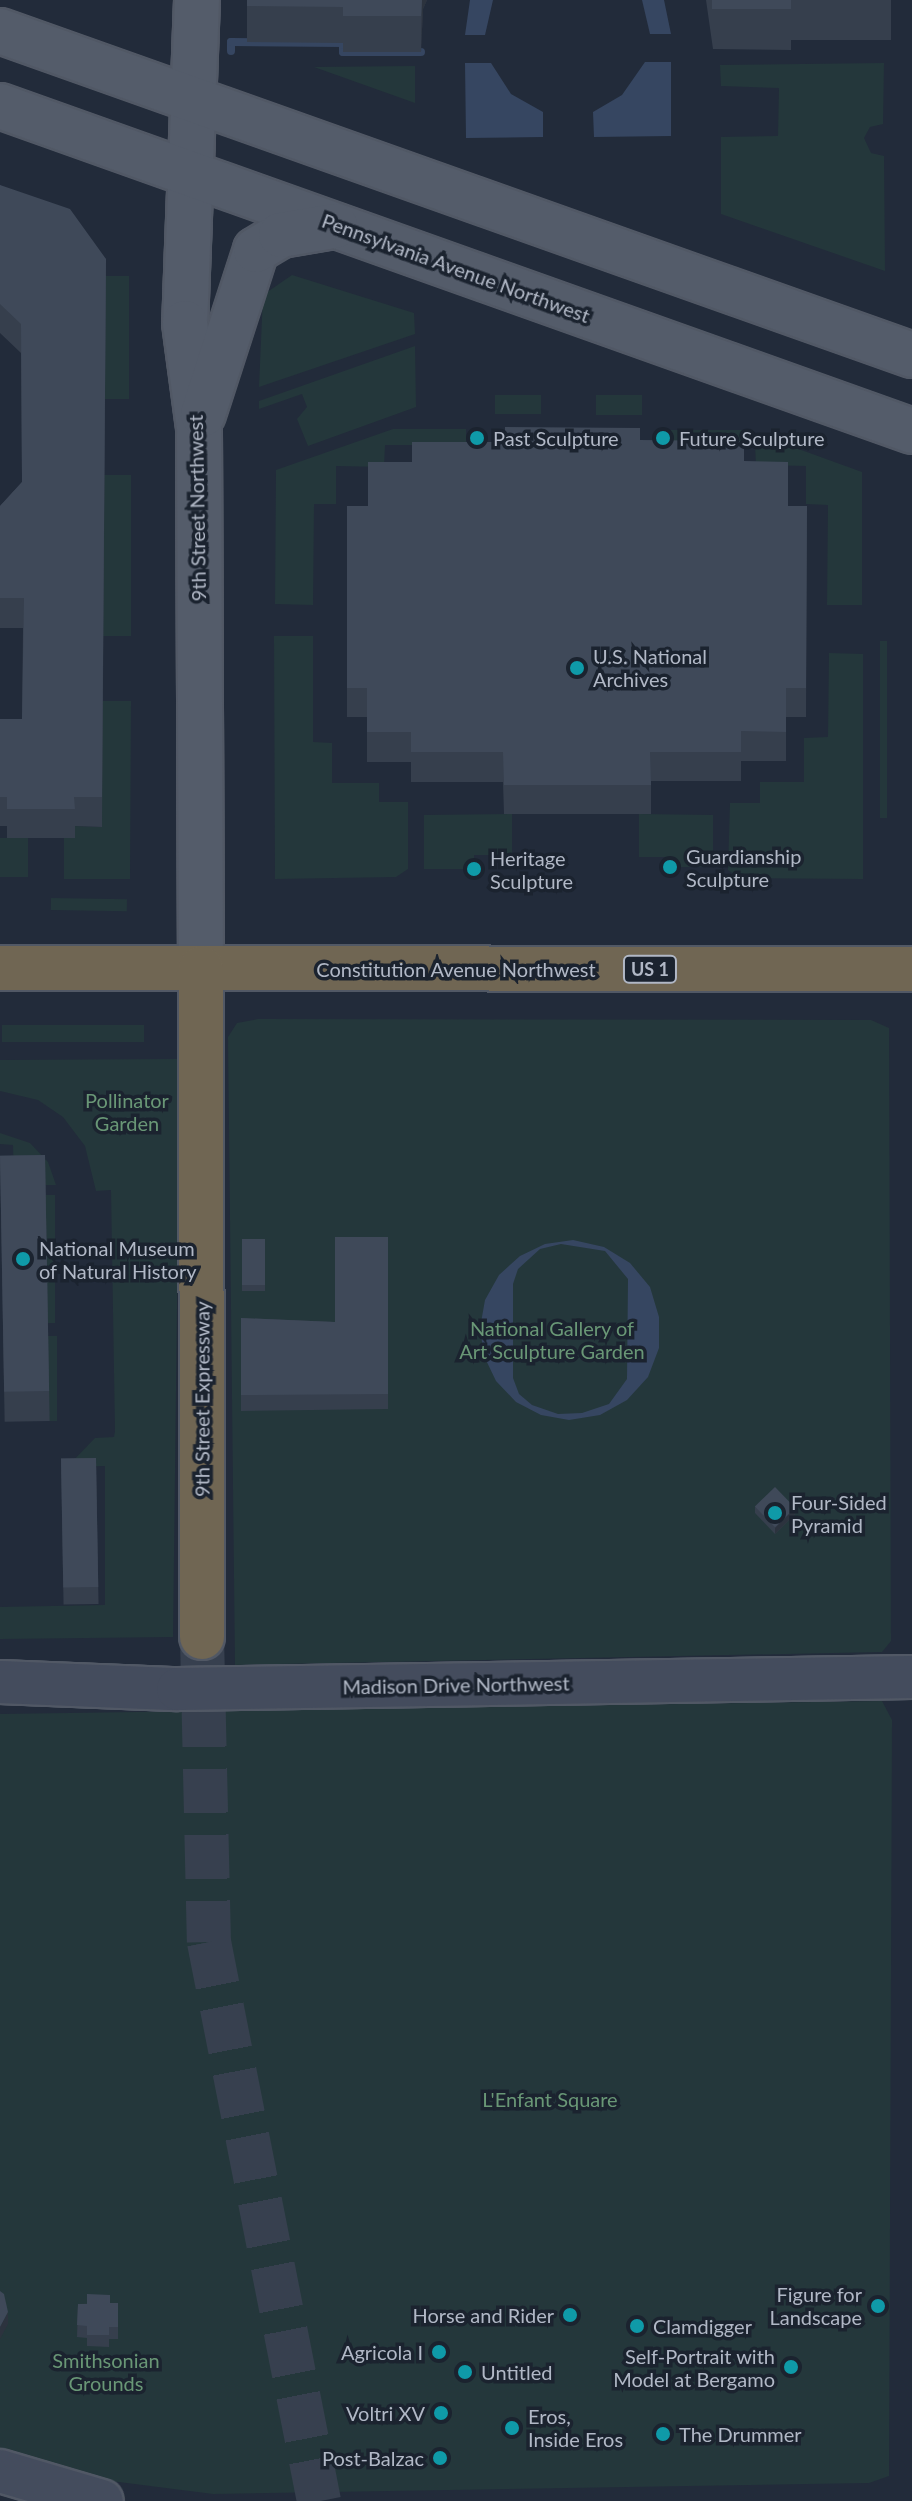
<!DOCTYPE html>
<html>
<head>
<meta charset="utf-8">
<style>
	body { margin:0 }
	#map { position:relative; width:912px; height:2501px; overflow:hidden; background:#222b3a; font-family:Lato,sans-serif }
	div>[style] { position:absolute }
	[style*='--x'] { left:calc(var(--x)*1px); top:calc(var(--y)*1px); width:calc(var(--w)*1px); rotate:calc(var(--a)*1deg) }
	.green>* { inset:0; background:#24373b; transform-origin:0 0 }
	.water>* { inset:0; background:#364661 }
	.stream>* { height:8px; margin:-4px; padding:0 4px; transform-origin:4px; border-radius:4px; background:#364661 }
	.highway-tunnel>* { height:44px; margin-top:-22px; transform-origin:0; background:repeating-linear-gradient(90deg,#37404f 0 44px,transparent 0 66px) }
	.roads { filter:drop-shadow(2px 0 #515865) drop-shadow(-2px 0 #515865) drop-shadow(0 2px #515865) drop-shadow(0 -2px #515865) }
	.secondary>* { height:42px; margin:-21px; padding:0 21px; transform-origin:21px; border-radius:21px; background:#444c5d }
	.primary>* { height:44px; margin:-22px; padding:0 22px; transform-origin:22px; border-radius:22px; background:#545c6a }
	.highway>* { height:44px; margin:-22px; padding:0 22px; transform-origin:22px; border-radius:22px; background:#706653 }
	.wall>* { inset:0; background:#363f4d; transform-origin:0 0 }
	.shaded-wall>* { inset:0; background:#2c333e }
	.building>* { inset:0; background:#3f4959; transform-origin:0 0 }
	.dots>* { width:22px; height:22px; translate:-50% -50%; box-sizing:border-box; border:4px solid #1b232f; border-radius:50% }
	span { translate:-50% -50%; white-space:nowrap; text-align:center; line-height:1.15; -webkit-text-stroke:7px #1b232f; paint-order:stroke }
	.shield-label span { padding:2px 6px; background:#1b232f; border:2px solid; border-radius:6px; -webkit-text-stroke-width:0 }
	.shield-label { font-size:18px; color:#b1b8c6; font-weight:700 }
	.street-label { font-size:20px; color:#b1b8c6 }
	.poi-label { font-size:20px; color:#b1b8c6 }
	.left { translate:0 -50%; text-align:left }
	.right { translate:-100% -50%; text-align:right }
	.park-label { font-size:20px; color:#699776 }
</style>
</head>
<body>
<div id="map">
	<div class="green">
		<div style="clip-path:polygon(884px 63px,883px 124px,870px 127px,864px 138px,871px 153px,884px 156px,885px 271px,721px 214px,721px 137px,778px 136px,779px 88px,721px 86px,720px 65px)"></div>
		<div style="clip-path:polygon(415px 66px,415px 103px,314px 67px)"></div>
		<div style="clip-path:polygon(292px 275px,414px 313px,415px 334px,259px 387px,263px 295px)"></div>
		<div style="left:97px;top:276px;width:32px;height:123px"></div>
		<div style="clip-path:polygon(415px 346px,416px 407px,308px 446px,297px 419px,307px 407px,302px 394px,259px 409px,259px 401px)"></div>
		<div style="left:495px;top:395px;width:46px;height:19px"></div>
		<div style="left:596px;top:395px;width:46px;height:20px"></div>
		<div style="clip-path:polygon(393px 429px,466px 429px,466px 445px,385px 445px,384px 467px,336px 466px,336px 504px,314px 504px,313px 605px,275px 604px,276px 470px)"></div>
		<div style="clip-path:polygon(671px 430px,746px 430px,862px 472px,862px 605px,827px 605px,828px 505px,806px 504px,806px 466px,756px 465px,755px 445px,671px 444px)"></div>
		<div style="left:103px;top:475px;width:28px;height:161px"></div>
		<div style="clip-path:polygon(274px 636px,313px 636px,313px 742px,332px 743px,332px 783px,379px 783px,379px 802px,408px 802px,408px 869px,396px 877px,275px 879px)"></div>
		<div style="left:880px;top:641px;width:7px;height:177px"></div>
		<div style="clip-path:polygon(829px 653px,863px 654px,863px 879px,739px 878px,728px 870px,730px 803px,760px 803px,760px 782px,804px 782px,804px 738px,828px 737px)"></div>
		<div style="clip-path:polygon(102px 701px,131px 701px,130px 879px,64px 879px,64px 838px,74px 838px,74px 826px,101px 827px)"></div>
		<div style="clip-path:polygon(512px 814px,512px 855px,474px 855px,474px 869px,424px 869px,424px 815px)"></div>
		<div style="clip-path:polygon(639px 814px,713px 815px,713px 867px,670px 867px,670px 857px,639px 857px)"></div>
		<div style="left:0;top:838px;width:28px;height:39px"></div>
		<div style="left:51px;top:898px;width:76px;height:12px;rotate:1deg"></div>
		<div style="clip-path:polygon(258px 1019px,871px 1020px,889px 1028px,891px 1641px,882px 1652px,235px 1665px,228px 1037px,237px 1023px)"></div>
		<div style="left:144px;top:1025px;width:17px;height:142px;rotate:90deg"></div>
		<div style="clip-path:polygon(180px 1059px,173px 1637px,0 1639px,0 1607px,105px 1605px,105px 1466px,67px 1467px,95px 1438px,114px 1437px,115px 1431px,111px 1190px,96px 1191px,85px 1146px,63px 1117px,38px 1100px,0 1091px,0 1060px)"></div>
		<div style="clip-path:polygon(0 1133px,30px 1143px,48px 1162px,56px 1185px,14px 1185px,13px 1145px,0 1144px)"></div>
		<div style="left:45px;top:1195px;width:10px;height:128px"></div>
		<div style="left:47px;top:1336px;width:10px;height:85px"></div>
		<div style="clip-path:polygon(882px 1701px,892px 1720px,889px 2476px,869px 2483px,213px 2494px,111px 2481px,0 2450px,0 1714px)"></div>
	</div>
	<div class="water">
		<div style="clip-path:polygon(470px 0,493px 0,485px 35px,465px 35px)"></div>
		<div style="clip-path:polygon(642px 0,664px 0,671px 34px,650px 34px)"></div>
		<div style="clip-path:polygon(645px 62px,671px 62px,671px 136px,594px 137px,593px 112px,622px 95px)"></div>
		<div style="clip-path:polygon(465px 63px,491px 63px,511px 94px,543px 112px,543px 137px,466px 138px)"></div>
		<div style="clip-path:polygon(evenodd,573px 1240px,604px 1247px,630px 1263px,650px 1287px,659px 1317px,659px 1348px,648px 1377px,627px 1400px,600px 1415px,569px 1420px,541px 1415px,516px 1402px,496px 1381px,484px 1356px,480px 1328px,485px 1300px,499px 1275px,520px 1256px,545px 1244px,573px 1240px,561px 1244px,605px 1251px,628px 1279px,627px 1379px,609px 1404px,582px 1413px,558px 1414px,532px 1405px,519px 1394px,513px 1378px,513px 1284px,518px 1269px,540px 1249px,561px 1244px)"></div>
	</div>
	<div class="stream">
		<div style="--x:231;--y:51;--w:9;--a:-90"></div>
		<div style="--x:231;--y:42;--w:112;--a:0.5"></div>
		<div style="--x:343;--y:43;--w:9;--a:90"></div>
		<div style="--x:343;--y:52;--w:78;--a:0"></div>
	</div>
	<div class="highway-tunnel">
		<div style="--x:202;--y:1637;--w:305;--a:88.7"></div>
		<div style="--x:209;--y:1942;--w:570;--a:78.87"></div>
	</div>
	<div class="roads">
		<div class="secondary">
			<div style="--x:0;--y:1682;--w:178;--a:2.3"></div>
			<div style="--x:178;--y:1689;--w:734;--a:-0.94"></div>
			<div style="--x:0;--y:2471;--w:106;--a:16.4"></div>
		</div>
		<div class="primary">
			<div style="--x:197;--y:0;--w:323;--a:92.1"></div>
			<div style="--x:185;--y:323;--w:106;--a:82.4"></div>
			<div style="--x:199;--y:428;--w:540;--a:89.79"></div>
			<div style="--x:0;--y:31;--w:968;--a:19.56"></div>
			<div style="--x:0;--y:106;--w:968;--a:19.61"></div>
			<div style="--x:203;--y:414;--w:172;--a:-72.1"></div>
			<div style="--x:256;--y:250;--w:29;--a:-31"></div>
			<div style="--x:281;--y:235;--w:55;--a:-9.5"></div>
		</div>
		<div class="highway">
			<div style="--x:0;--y:968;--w:912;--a:0.06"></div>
			<div style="--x:201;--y:968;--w:669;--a:89.91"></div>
		</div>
	</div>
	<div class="wall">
		<div style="clip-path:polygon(247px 0,427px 0,423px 9px,421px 52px,343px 52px,343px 43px,247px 42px)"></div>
		<div style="clip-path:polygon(706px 0,891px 0,891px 40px,791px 40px,791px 50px,713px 49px)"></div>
		<div style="clip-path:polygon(0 185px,106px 259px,102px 827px,75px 826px,75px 838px,7px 838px,7px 826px,0 826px,0 719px,22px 719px,23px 628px,0 628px,0 506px,22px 482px,21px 353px,0 333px)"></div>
		<div style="clip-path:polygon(640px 440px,744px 461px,788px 506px,807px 506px,806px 717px,786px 717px,786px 761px,741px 761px,741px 781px,651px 781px,651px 814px,504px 814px,503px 782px,411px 782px,411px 762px,367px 762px,367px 717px,347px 717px,347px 506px,368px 506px,412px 462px,505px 442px)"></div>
		<div style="left:45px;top:1155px;width:266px;height:45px;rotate:89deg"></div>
		<div style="clip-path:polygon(388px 1237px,388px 1409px,241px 1411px,241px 1318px,335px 1322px)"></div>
		<div style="left:242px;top:1239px;width:23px;height:52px"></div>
		<div style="left:96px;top:1458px;width:146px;height:35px;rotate:89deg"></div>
		<div style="clip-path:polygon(755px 1507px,795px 1514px,775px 1534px,755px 1513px)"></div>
		<div style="clip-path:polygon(118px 2303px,118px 2339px,109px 2339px,109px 2347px,87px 2346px,87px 2338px,77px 2337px,78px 2304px)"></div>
	</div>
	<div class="shaded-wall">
		<div style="clip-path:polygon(422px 0,427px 0,423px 9px,421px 52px)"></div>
		<div style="clip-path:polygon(795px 1508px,795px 1514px,775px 1534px,775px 1528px)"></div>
		<div style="clip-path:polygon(8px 2312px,8px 2324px,0 2339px,0 2327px)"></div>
	</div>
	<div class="building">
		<div style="clip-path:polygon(247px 0,422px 0,421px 16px,343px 16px,343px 7px,247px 6px)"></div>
		<div style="left:712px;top:0;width:79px;height:9px"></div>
		<div style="clip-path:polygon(0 185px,70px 209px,106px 259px,102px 797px,74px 797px,75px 809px,7px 809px,7px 797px,0 797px,0 719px,22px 719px,24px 598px,0 598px,0 506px,22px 482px,21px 324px,0 304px)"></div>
		<div style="clip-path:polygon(505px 427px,640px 428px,640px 440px,744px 441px,744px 461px,788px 462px,788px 506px,807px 506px,806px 688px,786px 688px,786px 732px,741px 731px,741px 752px,650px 752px,651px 785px,504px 785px,503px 752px,411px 752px,411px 732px,367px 732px,367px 688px,347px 688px,347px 506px,368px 506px,368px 462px,412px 462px,412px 442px,505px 442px)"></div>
		<div style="left:45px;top:1155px;width:236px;height:45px;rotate:89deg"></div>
		<div style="clip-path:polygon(335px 1237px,388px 1237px,388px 1394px,241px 1395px,241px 1318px,335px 1322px)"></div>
		<div style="left:242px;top:1239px;width:23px;height:46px"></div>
		<div style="left:96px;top:1458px;width:129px;height:35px;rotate:89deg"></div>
		<div style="left:775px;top:1487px;width:29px;height:28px;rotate:46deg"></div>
		<div style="clip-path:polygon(0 2291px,4px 2294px,8px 2312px,0 2327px)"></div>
		<div style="clip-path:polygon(87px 2294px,110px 2295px,110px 2303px,118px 2303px,118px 2327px,109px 2327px,109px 2335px,87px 2335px,87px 2326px,77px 2325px,78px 2304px,87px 2304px)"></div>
	</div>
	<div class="dots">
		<div style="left:477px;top:438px;background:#0f9aa8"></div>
		<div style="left:663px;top:438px;background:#0f9aa8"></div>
		<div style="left:577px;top:668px;background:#0f9aa8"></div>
		<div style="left:670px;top:867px;background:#0f9aa8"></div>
		<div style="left:474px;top:869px;background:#0f9aa8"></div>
		<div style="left:23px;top:1259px;background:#0f9aa8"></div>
		<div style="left:775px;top:1513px;background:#0f9aa8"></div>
		<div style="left:878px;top:2306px;background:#0f9aa8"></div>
		<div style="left:570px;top:2315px;background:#0f9aa8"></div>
		<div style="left:637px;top:2326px;background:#0f9aa8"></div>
		<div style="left:439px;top:2352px;background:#0f9aa8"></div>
		<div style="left:791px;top:2367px;background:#0f9aa8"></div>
		<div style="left:465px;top:2372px;background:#0f9aa8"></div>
		<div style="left:441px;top:2413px;background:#0f9aa8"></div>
		<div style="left:512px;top:2428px;background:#0f9aa8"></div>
		<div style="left:663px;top:2434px;background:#0f9aa8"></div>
		<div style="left:440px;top:2458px;background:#0f9aa8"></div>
	</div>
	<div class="shield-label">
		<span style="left:650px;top:969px">US 1</span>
	</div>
	<div class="street-label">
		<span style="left:456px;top:268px;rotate:20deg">Pennsylvania Avenue Northwest</span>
		<span style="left:197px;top:508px;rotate:-91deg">9th Street Northwest</span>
		<span style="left:456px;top:969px">Constitution Avenue Northwest</span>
		<span style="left:202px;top:1399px;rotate:-90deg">9th Street Expressway</span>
		<span style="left:456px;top:1685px;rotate:-1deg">Madison Drive Northwest</span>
	</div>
	<div class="poi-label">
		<span class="left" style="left:493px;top:438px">Past Sculpture</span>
		<span class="left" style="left:679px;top:438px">Future Sculpture</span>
		<span class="left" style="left:593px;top:668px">U.S. National<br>Archives</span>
		<span class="left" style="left:686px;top:868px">Guardianship<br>Sculpture</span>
		<span class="left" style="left:490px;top:870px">Heritage<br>Sculpture</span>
		<span class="left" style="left:39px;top:1260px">National Museum<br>of Natural History</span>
		<span class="left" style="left:791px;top:1514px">Four-Sided<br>Pyramid</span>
		<span class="right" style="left:862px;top:2306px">Figure for<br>Landscape</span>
		<span class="right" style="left:554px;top:2315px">Horse and Rider</span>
		<span class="left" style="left:653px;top:2326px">Clamdigger</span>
		<span class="right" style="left:423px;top:2352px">Agricola I</span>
		<span class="right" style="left:775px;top:2368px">Self-Portrait with<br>Model at Bergamo</span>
		<span class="left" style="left:481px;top:2372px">Untitled</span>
		<span class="right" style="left:425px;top:2413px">Voltri XV</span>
		<span class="left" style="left:528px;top:2428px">Eros,<br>Inside Eros</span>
		<span class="left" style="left:679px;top:2434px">The Drummer</span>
		<span class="right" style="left:424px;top:2458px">Post-Balzac</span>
	</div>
	<div class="park-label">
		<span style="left:127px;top:1112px">Pollinator<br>Garden</span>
		<span style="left:552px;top:1340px">National Gallery of<br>Art Sculpture Garden</span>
		<span style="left:550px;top:2099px">L'Enfant Square</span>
		<span style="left:106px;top:2372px">Smithsonian<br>Grounds</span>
	</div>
</div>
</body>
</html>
